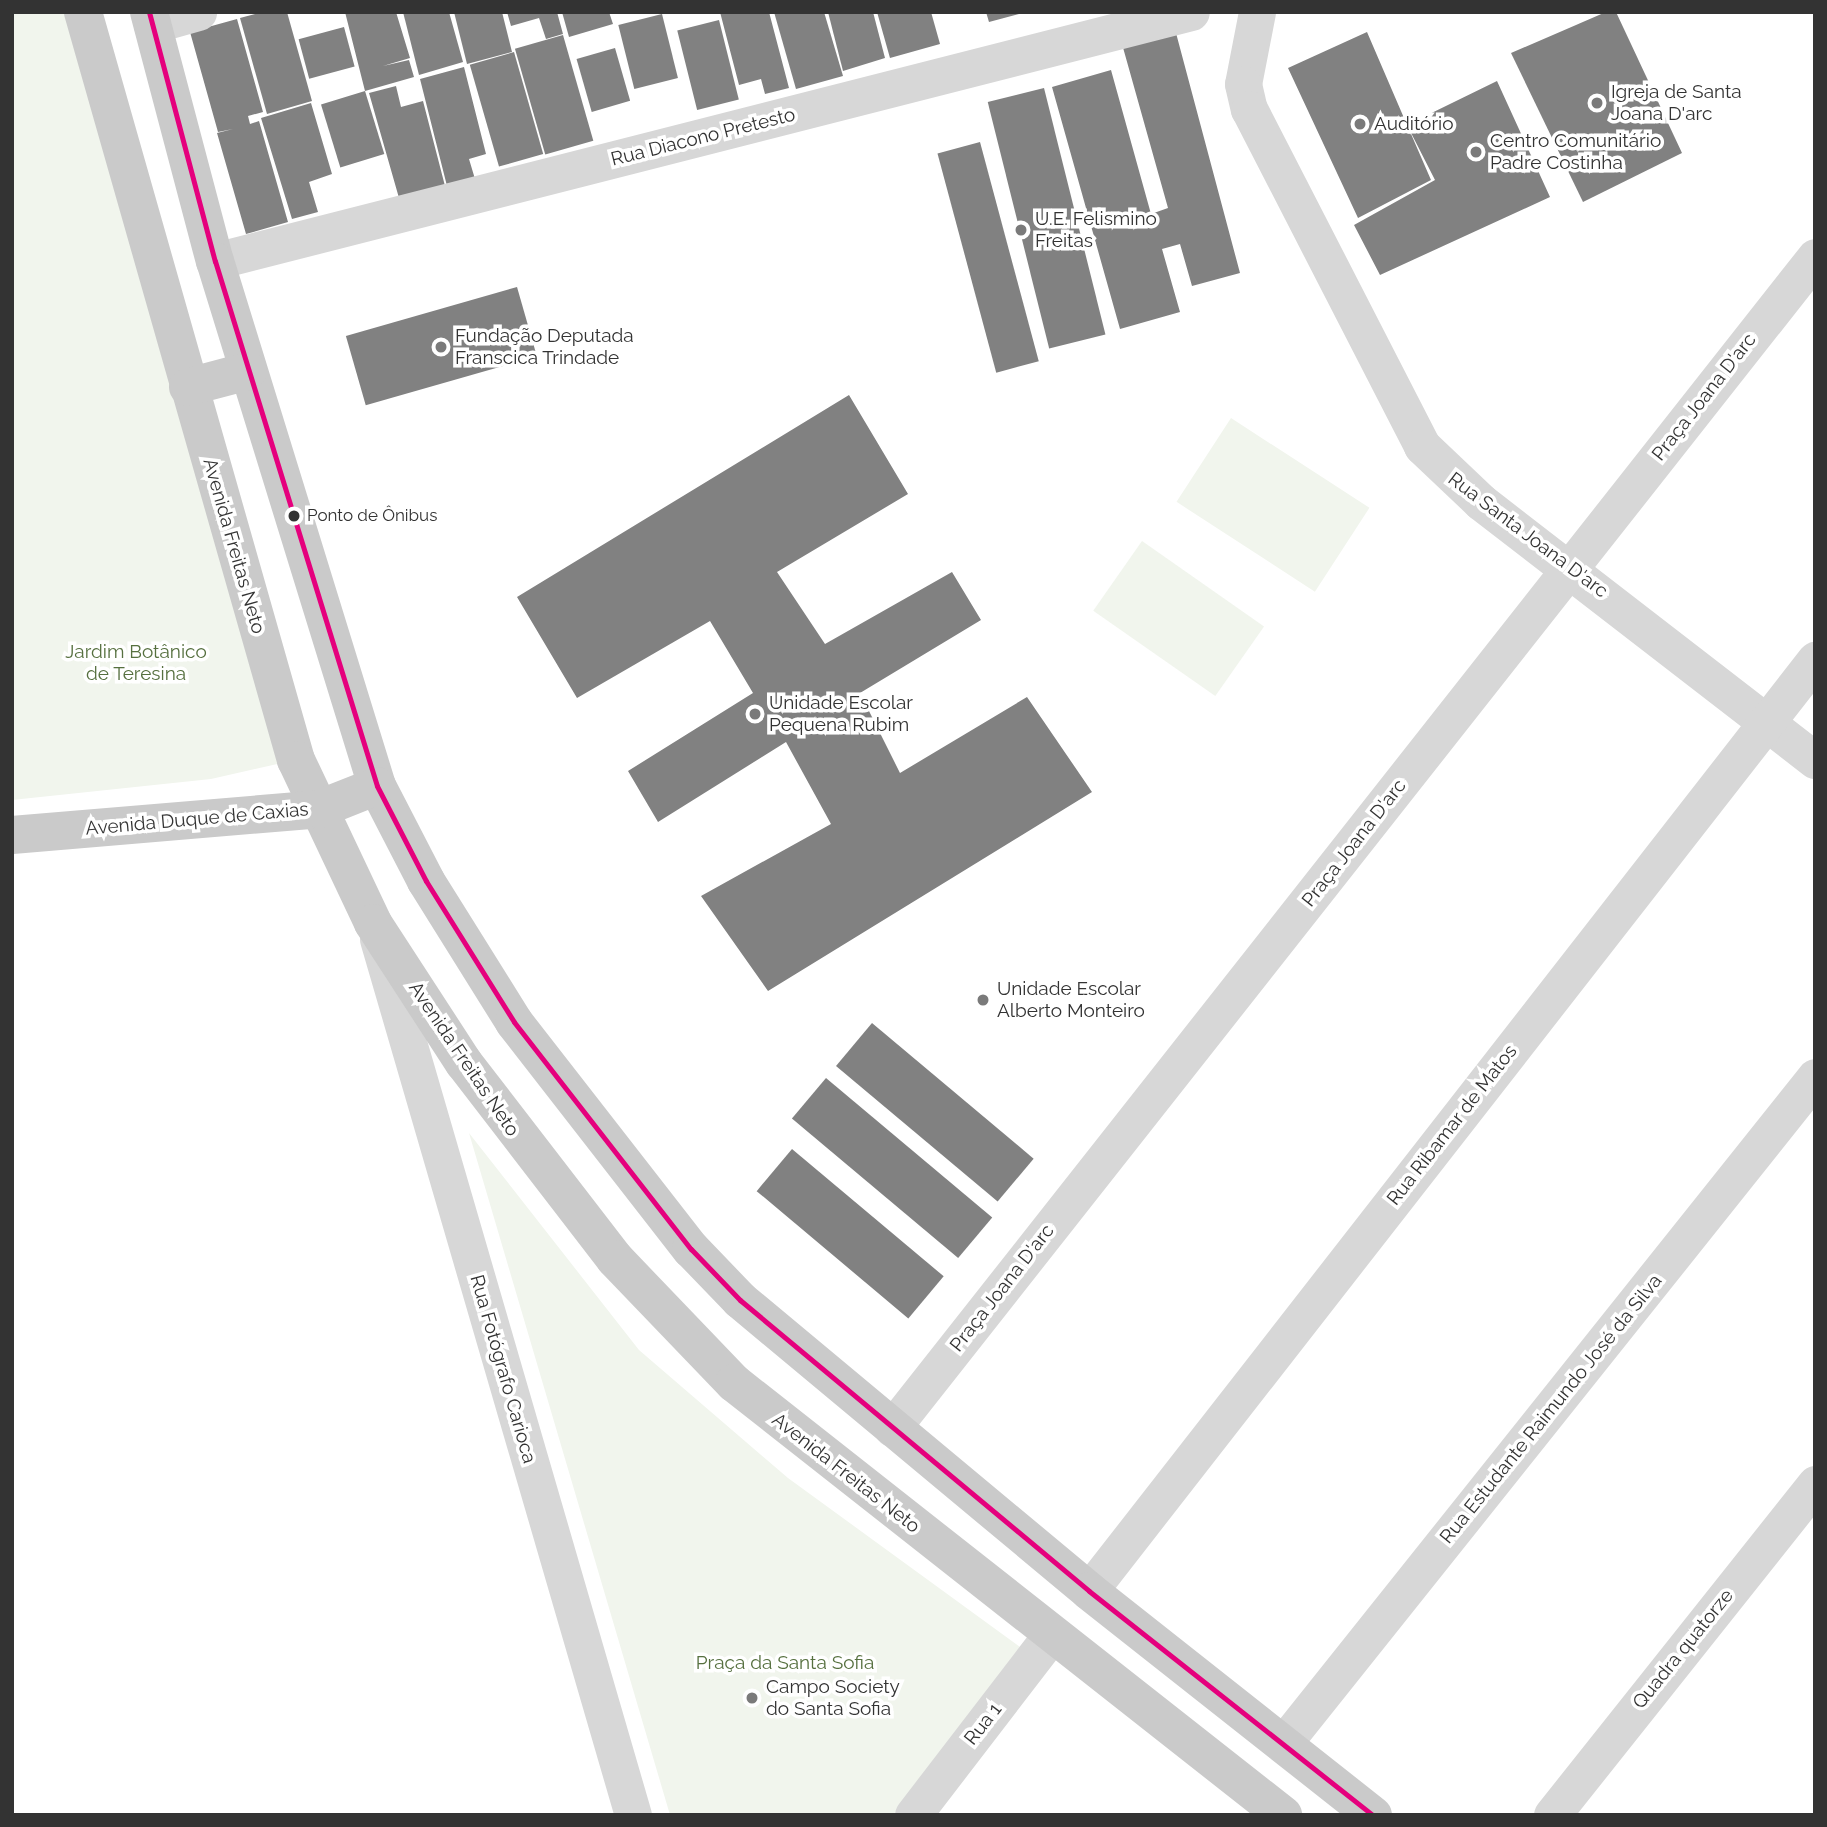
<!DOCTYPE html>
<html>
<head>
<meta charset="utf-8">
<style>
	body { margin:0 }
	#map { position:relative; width:1827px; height:1827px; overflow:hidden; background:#fff; font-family:Raleway,sans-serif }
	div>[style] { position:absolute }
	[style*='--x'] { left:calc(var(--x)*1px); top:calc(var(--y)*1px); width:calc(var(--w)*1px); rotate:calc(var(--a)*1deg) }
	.green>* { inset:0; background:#f1f5ed; transform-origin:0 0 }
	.building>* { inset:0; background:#818181; transform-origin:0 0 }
	.minor>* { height:37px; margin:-18.5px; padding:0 18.5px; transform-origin:18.5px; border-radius:18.5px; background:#d7d7d7 }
	.major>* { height:38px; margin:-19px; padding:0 19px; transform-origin:19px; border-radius:19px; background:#cacaca }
	.bus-1>* { height:5px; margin:-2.5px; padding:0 2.5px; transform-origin:2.5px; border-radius:2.5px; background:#e5007d }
	.dots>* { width:19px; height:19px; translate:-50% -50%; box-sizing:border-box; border:4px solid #fff; border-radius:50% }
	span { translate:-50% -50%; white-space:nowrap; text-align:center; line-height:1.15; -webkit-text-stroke:7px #fff; paint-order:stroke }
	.bus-label { font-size:17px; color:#333 }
	.left { translate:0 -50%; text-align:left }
	.poi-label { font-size:19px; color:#333 }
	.street-label { font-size:19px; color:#333 }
	.park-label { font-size:19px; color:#56703f }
	.frame { position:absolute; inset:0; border:14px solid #333; pointer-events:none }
</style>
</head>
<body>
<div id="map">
	<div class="green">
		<div style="clip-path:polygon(12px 12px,78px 12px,295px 760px,211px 779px,12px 800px)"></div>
		<div style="left:1231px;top:418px;width:165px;height:100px;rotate:33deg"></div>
		<div style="left:1142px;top:541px;width:149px;height:85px;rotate:35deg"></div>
		<div style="clip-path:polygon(469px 1133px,639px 1350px,788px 1478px,1020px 1647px,893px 1815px,670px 1815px)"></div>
	</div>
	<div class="building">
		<div style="clip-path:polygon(262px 12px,287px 12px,312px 101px,267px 114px,240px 18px)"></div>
		<div style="clip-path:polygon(345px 12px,396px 12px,410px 58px,383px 66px,409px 60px,414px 77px,365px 91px)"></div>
		<div style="clip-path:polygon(403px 12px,449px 12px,463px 62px,419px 75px)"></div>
		<div style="clip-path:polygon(454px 12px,502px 12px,512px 52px,467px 64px)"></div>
		<div style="clip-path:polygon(507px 12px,557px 12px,563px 34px,546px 39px,539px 18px,511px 26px)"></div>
		<div style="clip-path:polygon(562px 12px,609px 12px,613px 24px,569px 37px)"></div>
		<div style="clip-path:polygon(720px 12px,769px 12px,789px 88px,765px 94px,761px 79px,739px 85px)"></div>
		<div style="clip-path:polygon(774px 12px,824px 12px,843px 76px,796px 89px)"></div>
		<div style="clip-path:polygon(828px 12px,873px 12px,885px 58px,843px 71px)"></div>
		<div style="clip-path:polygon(877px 12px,931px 12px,940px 44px,890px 58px)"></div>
		<div style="clip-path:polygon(986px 12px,1023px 12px,1023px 13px,989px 22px)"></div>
		<div style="clip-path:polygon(1606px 12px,1616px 12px,1682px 153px,1583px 202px,1511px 53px)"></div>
		<div style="left:662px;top:14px;width:66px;height:45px;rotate:76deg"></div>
		<div style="clip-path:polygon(237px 19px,263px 112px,248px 116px,250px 124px,259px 121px,288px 222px,246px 234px,217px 133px,233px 129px,218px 132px,190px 32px)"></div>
		<div style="left:719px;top:20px;width:82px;height:43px;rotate:76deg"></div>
		<div style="left:344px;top:27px;width:41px;height:47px;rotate:75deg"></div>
		<div style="clip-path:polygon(1367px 32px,1407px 125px,1497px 81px,1550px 197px,1380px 275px,1354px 225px,1435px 180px,1408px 127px,1431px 180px,1358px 218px,1288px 68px)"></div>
		<div style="clip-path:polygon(1176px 33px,1240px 273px,1192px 286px,1180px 244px,1162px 249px,1180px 312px,1120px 329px,1052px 87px,1111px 70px,1151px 214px,1168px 208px,1122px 44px)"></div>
		<div style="left:563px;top:35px;width:110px;height:50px;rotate:74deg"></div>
		<div style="left:615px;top:48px;width:55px;height:40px;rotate:74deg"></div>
		<div style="left:514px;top:52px;width:106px;height:46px;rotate:74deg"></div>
		<div style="clip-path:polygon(464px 67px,486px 154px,469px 159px,475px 179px,447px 186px,420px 79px)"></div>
		<div style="clip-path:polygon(396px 86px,401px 107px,423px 101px,445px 186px,399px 198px,369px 93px)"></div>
		<div style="left:1044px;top:88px;width:254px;height:58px;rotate:76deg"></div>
		<div style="left:365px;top:91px;width:66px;height:46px;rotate:73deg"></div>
		<div style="clip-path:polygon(311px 103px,332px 174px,309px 182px,318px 212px,292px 219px,261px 118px)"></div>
		<div style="left:980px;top:142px;width:227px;height:44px;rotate:75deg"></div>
		<div style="left:517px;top:287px;width:72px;height:178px;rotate:74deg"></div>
		<div style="clip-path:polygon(849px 395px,908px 494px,777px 572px,825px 644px,952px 572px,981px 620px,860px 693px,900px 773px,1027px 697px,1092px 792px,768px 991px,701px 896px,831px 824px,786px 742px,658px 822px,628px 771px,753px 693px,710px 621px,577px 698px,517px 597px)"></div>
		<div style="left:872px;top:1023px;width:211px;height:56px;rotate:40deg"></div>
		<div style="left:826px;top:1078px;width:217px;height:53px;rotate:40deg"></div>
		<div style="left:792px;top:1149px;width:198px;height:55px;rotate:40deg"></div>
	</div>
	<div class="minor">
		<div style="--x:1257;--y:12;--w:73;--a:101"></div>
		<div style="--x:1243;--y:84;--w:26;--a:77"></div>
		<div style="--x:1249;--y:109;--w:379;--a:62.8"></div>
		<div style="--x:1422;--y:446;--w:81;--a:43.5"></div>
		<div style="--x:1481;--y:502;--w:422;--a:37.7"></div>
		<div style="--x:152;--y:25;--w:48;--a:-15.8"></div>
		<div style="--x:215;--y:261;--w:1007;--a:-14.31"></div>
		<div style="--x:378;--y:939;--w:912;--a:73.77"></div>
		<div style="--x:892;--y:1428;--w:1491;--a:-51.75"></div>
		<div style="--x:1089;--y:1591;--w:1181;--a:-52.05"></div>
		<div style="--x:1286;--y:1740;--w:848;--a:-51.41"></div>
		<div style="--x:913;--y:1815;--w:228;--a:-52.5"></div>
		<div style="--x:1552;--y:1815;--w:423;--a:-51.5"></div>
	</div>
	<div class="major">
		<div style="--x:83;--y:12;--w:778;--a:74.11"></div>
		<div style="--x:296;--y:760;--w:180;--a:64.7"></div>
		<div style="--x:373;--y:923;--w:167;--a:57"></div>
		<div style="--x:464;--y:1063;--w:247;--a:52.4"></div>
		<div style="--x:615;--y:1259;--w:172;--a:46.2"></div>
		<div style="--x:734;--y:1383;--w:699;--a:38.2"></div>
		<div style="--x:149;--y:12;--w:258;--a:75.2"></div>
		<div style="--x:215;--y:261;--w:549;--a:72.85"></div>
		<div style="--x:377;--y:786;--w:107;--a:62.7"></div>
		<div style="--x:426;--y:881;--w:166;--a:58"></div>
		<div style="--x:514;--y:1022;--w:288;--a:52.1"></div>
		<div style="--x:691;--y:1249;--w:71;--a:46.1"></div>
		<div style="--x:740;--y:1300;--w:454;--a:39.8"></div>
		<div style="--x:1089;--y:1591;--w:362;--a:38.3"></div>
		<div style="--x:188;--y:387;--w:62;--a:-14.9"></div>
		<div style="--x:12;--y:835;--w:308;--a:-4.8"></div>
		<div style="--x:319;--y:809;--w:62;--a:-21.6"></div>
	</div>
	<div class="bus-1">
		<div style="--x:149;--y:12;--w:258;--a:75.2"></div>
		<div style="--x:215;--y:261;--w:549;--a:72.85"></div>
		<div style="--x:377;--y:786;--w:107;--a:62.7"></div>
		<div style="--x:426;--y:881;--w:166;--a:58"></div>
		<div style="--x:514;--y:1022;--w:288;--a:52.1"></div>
		<div style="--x:691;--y:1249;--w:71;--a:46.1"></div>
		<div style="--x:740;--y:1300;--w:454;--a:39.8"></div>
		<div style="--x:1089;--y:1591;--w:362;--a:38.3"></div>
	</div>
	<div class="dots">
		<div style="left:1597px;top:103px;background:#7a7a7a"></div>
		<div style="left:1360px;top:124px;background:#7a7a7a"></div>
		<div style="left:1476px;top:152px;background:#7a7a7a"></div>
		<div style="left:1021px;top:230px;background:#7a7a7a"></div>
		<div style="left:441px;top:347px;background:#7a7a7a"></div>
		<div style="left:294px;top:516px;background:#333"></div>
		<div style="left:755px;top:714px;background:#7a7a7a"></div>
		<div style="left:983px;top:1000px;background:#7a7a7a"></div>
		<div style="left:752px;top:1698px;background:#7a7a7a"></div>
	</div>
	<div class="bus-label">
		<span class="left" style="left:307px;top:516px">Ponto de Ônibus</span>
	</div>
	<div class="poi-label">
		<span class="left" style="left:1611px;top:103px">Igreja de Santa<br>Joana D'arc</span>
		<span class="left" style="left:1374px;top:124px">Auditório</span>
		<span class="left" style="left:1490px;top:152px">Centro Comunitário<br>Padre Costinha</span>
		<span class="left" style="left:1035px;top:230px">U.E. Felismino<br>Freitas</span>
		<span class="left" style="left:455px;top:347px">Fundação Deputada<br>Franscica Trindade</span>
		<span class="left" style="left:769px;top:714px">Unidade Escolar<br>Pequena Rubim</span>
		<span class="left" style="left:997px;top:1000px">Unidade Escolar<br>Alberto Monteiro</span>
		<span class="left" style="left:766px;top:1698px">Campo Society<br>do Santa Sofia</span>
	</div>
	<div class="street-label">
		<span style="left:703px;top:137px;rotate:-14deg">Rua Diacono Pretesto</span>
		<span style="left:1704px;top:397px;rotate:-52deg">Praça Joana D'arc</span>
		<span style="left:1528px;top:535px;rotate:37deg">Rua Santa Joana D'arc</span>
		<span style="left:234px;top:546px;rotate:74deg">Avenida Freitas Neto</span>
		<span style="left:197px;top:819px;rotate:-5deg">Avenida Duque de Caxias</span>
		<span style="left:1354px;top:843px;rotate:-52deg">Praça Joana D'arc</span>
		<span style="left:464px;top:1059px;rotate:56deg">Avenida Freitas Neto</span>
		<span style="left:1452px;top:1125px;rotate:-52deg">Rua Ribamar de Matos</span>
		<span style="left:1002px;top:1288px;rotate:-52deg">Praça Joana D'arc</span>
		<span style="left:503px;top:1369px;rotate:74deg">Rua Fotógrafo Carioca</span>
		<span style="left:1551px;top:1409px;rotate:-51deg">Rua Estudante Raimundo José da Silva</span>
		<span style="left:846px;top:1473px;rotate:38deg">Avenida Freitas Neto</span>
		<span style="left:1683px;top:1649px;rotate:-51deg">Quadra quatorze</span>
		<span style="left:983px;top:1724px;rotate:-52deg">Rua 1</span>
	</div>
	<div class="park-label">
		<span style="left:136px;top:663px">Jardim Botânico<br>de Teresina</span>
		<span style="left:785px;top:1663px">Praça da Santa Sofia</span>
	</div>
	<div class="frame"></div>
</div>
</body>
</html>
